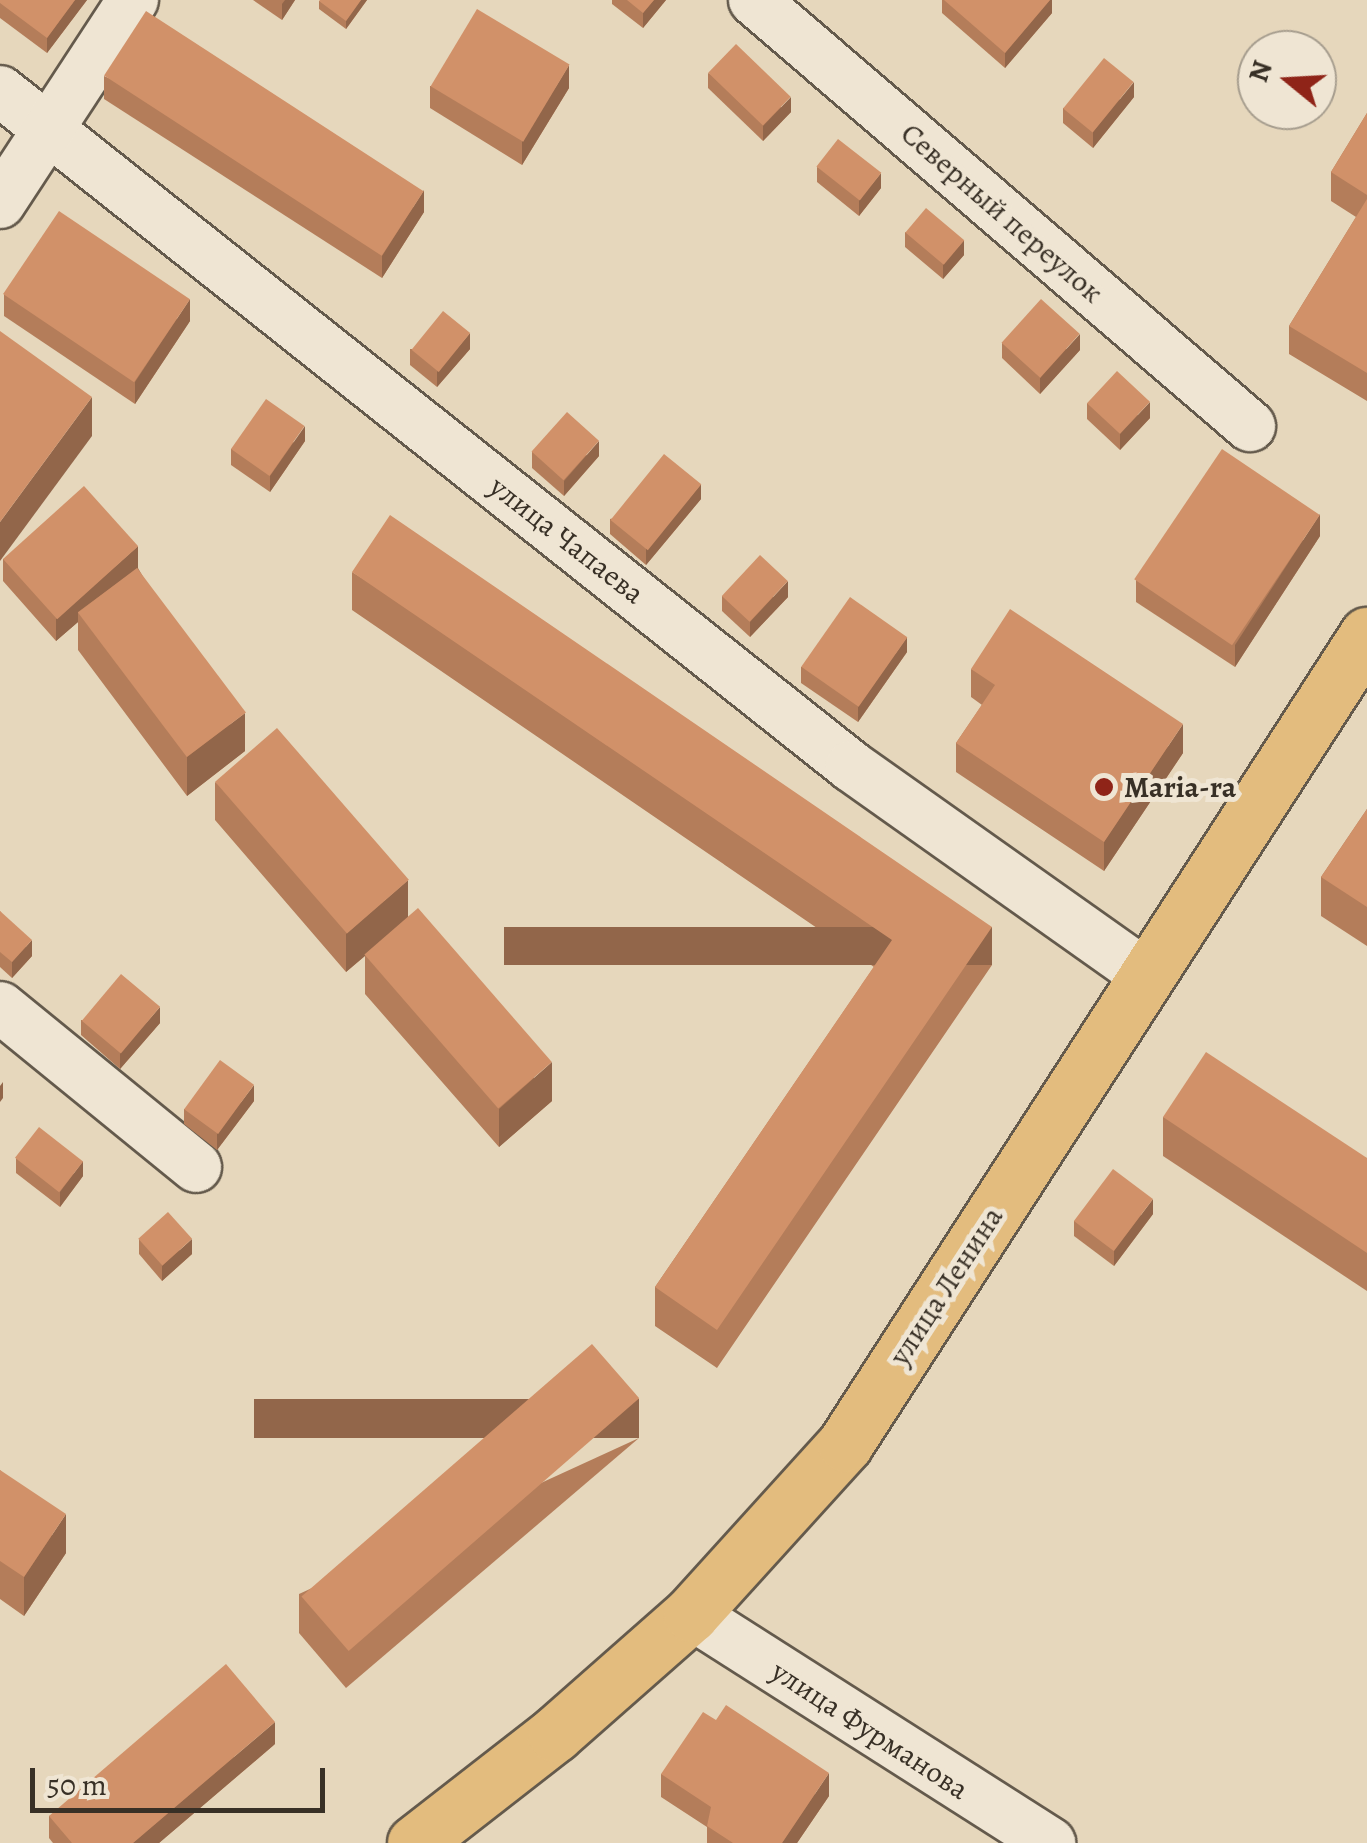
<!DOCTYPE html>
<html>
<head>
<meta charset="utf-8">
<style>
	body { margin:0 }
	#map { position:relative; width:1367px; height:1843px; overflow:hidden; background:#e6d7bc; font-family:Alegreya,serif }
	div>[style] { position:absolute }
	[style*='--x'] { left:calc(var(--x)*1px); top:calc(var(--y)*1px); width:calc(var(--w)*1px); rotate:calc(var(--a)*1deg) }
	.roads { filter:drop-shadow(2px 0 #645a4c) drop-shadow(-2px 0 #645a4c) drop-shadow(0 2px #645a4c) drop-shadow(0 -2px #645a4c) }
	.minor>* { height:50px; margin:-25px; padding:0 25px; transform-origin:25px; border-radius:25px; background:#efe5d3 }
	.major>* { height:55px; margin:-27.5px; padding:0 27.5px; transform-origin:27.5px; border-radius:27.5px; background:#e3bc7e }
	.wall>* { inset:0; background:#b47d5a }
	.shaded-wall>* { inset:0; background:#92664a; transform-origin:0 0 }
	.building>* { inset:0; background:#d19169; transform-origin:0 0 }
	.dots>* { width:28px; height:28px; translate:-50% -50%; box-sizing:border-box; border:5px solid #efe5d3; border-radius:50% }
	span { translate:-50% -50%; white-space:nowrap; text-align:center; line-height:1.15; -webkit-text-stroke:10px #efe5d3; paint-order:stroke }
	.street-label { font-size:30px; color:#383026 }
	.poi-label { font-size:30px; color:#383026; font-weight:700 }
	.left { translate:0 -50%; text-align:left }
	.north { position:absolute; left:1237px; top:30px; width:100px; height:100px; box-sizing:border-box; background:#efe5d3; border:2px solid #a69d8e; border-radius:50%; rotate:288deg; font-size:28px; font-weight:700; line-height:40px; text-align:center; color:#383026 }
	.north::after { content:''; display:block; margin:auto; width:35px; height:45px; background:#8f2418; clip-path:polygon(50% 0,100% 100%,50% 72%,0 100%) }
	.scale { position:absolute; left:30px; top:1768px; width:295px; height:45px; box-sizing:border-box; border:5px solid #383026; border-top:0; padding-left:12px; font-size:30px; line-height:35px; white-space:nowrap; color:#383026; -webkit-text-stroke:8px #efe5d3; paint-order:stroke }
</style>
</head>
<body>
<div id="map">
	<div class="roads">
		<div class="minor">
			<div style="--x:754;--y:0;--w:654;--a:40.66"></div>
			<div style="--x:0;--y:91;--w:1086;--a:38.42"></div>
			<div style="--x:851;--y:766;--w:360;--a:35.3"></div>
			<div style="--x:0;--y:203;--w:243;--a:-56.8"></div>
			<div style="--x:0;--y:1007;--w:253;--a:39.2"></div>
			<div style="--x:691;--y:1614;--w:426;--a:32.5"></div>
		</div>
		<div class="major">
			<div style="--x:415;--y:1843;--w:177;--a:-37.9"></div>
			<div style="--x:555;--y:1734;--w:181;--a:-41.4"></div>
			<div style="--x:691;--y:1614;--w:229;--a:-47.8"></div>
			<div style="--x:845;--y:1444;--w:963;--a:-57.17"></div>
		</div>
	</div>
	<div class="wall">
		<div style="clip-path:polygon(0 0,87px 0,47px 53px,0 18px)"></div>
		<div style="clip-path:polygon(253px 0,295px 0,282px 20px)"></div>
		<div style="clip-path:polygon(367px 0,346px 29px,319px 9px,319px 1px)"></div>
		<div style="clip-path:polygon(612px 0,666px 0,643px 28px,612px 4px)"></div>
		<div style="clip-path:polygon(942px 0,1052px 0,1052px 13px,1005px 68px,942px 13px)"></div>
		<div style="clip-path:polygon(708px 73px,791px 112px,763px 141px,708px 88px)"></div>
		<div style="clip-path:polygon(104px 76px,424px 212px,382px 278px,104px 99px)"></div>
		<div style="clip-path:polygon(430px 86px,569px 88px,522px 165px,430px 108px)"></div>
		<div style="clip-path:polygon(1134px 97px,1093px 148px,1063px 123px,1063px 108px)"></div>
		<div style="clip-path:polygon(1367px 113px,1367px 401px,1289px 354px,1289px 326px,1356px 217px,1331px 201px,1331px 172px)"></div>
		<div style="clip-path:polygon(817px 167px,881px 188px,859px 216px,817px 182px)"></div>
		<div style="clip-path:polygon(905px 232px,964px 255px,943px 279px,905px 247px)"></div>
		<div style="clip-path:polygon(4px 294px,190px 321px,135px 404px,4px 316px)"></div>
		<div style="clip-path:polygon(1002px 343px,1080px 350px,1040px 394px,1002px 358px)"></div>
		<div style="clip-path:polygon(410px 349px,470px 349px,437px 387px,410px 365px)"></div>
		<div style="clip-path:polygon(1087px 403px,1150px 418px,1120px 450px,1087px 419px)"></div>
		<div style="clip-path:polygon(305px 441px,270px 492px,231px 465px,231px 449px)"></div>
		<div style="clip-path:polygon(532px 452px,599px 456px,564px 496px,532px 468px)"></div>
		<div style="clip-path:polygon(701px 499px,646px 565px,610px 534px,610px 519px)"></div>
		<div style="clip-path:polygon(1320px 536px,1235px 667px,1136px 602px,1136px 580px)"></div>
		<div style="clip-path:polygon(3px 559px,138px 568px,245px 751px,187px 796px,78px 650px,78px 622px,56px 641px,3px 581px)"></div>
		<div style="clip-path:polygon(352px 572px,992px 965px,717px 1368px,655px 1326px,655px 1287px,874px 967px,352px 610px)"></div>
		<div style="clip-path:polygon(722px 596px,788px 597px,750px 637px,722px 611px)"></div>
		<div style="clip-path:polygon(907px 652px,858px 722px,801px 683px,801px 667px)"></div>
		<div style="clip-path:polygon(971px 669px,1183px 753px,1104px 871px,956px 772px,956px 743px,982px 705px,971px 697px)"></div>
		<div style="clip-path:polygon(215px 782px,408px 917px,552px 1101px,499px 1147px,365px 994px,365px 956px,346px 972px,215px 820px)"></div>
		<div style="clip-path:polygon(1367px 809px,1367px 946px,1321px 916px,1321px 877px)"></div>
		<div style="clip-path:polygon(0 911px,32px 956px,12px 978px,0 967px)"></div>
		<div style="clip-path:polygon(81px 1020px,160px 1023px,120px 1069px,81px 1035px)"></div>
		<div style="clip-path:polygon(254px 1101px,217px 1150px,184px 1124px,184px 1109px)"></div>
		<div style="clip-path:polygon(1163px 1117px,1367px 1158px,1367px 1291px,1163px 1156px)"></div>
		<div style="clip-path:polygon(16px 1158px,83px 1176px,60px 1207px,16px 1173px)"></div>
		<div style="clip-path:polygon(1153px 1214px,1114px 1266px,1074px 1236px,1074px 1221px)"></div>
		<div style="clip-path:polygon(139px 1239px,192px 1254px,162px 1281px,139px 1254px)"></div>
		<div style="clip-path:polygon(639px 1438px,346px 1688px,299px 1633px,299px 1594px)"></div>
		<div style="clip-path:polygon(0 1470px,66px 1553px,24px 1616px,0 1599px)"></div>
		<div style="clip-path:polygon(275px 1744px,159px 1843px,53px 1843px,49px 1838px,49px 1816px)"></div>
		<div style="clip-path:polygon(661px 1774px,829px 1796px,797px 1843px,707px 1843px,707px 1827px,661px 1797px)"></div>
	</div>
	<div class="shaded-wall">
		<div style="clip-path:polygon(75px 0,87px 0,47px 53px,47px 38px)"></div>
		<div style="clip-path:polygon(285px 0,295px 0,282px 20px,282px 4px)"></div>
		<div style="clip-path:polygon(361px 0,367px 0,346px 29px,346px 21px)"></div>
		<div style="clip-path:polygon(654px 0,666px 0,643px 28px,643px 13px)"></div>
		<div style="clip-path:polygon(1050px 0,1052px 0,1052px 13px,1005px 68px,1005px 53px)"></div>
		<div style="clip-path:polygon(569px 65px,569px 88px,522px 165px,522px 142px)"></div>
		<div style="clip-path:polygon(1134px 82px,1134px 97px,1093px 148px,1093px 132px)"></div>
		<div style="clip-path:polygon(791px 97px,791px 112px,763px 141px,763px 126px)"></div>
		<div style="clip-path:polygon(881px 173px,881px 188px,859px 216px,859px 200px)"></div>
		<div style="clip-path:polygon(424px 190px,424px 212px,382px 278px,382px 256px)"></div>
		<div style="clip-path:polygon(964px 240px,964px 255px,943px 279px,943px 264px)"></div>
		<div style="clip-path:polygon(190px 299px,190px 321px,135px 404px,135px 382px)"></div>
		<div style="clip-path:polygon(470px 333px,470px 349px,437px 387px,437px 372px)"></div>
		<div style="clip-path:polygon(1080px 334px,1080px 350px,1040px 394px,1040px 378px)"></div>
		<div style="clip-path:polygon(92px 397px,92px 436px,0 561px,0 522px)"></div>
		<div style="clip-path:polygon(1150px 402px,1150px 418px,1120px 450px,1120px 434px)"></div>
		<div style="clip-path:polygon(305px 426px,305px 441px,270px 492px,270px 476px)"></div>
		<div style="clip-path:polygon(599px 441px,599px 456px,564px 496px,564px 481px)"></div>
		<div style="clip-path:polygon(701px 484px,701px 499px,646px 565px,646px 549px)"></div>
		<div style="clip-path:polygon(1320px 514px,1320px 536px,1235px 667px,1235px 645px)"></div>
		<div style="clip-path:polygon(138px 546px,138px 568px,78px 612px,78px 622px,56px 641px,56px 619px)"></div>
		<div style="clip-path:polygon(788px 581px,788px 597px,750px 637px,750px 622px)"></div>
		<div style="clip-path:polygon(907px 637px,907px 652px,858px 722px,858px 707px)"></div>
		<div style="clip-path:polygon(245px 713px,245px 751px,187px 796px,187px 757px)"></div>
		<div style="clip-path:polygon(1183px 724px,1183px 753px,1104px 871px,1104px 842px)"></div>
		<div style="clip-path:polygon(408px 880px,408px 919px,346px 972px,346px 934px)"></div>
		<div style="left:992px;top:927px;width:38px;height:488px;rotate:90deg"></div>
		<div style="clip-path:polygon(32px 940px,32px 956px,12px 978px,12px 962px)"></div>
		<div style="clip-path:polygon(160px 1007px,160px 1023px,120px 1069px,120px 1053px)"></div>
		<div style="clip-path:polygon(552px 1062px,552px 1101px,499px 1147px,499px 1109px)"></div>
		<div style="clip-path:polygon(3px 1082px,3px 1098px,0 1102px,0 1086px)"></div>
		<div style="clip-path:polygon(254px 1085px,254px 1101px,217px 1150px,217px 1134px)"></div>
		<div style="clip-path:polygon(83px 1161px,83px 1176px,60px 1207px,60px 1192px)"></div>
		<div style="clip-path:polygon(1153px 1199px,1153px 1214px,1114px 1266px,1114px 1251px)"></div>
		<div style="clip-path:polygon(192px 1239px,192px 1254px,162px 1281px,162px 1266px)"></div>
		<div style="left:639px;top:1399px;width:39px;height:385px;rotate:90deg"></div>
		<div style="clip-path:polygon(66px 1514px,66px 1553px,24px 1616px,24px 1577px)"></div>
		<div style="clip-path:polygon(275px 1722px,275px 1744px,159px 1843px,133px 1843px)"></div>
		<div style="clip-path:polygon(829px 1773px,829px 1796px,797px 1843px,782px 1843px)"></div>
	</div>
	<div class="building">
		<div style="clip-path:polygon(0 0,75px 0,47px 38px,0 3px)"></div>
		<div style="clip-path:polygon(320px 0,361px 0,346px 21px,319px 1px)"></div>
		<div style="clip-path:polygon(627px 0,654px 0,643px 13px)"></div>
		<div style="clip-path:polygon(944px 0,1050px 0,1005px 53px)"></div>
		<div style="left:477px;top:9px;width:108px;height:90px;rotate:31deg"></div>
		<div style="left:146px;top:11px;width:331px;height:77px;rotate:33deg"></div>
		<div style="left:736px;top:44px;width:76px;height:40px;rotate:44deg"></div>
		<div style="left:1104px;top:58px;width:38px;height:65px;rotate:39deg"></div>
		<div style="clip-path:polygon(1367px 113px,1367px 195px,1331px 172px)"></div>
		<div style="left:838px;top:139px;width:55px;height:35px;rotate:38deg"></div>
		<div style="clip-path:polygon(1367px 199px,1367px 373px,1289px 326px)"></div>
		<div style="left:926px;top:208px;width:50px;height:32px;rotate:40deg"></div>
		<div style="left:59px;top:211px;width:158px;height:100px;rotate:34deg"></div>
		<div style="left:1041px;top:299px;width:52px;height:59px;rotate:42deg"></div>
		<div style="left:443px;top:311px;width:35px;height:50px;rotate:39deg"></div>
		<div style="clip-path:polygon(0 331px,92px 397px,0 522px)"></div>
		<div style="left:1117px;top:371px;width:45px;height:44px;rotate:43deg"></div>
		<div style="left:266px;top:399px;width:47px;height:61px;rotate:35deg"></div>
		<div style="left:567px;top:412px;width:43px;height:53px;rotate:42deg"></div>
		<div style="left:1222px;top:449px;width:118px;height:157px;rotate:34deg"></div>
		<div style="left:664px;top:454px;width:48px;height:85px;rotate:39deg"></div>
		<div style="left:84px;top:486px;width:81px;height:109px;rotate:48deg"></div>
		<div style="clip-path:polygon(390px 515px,992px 927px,717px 1330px,655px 1287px,892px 940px,352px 572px)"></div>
		<div style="left:760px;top:555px;width:38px;height:56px;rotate:43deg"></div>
		<div style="left:137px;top:568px;width:181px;height:74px;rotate:53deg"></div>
		<div style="left:850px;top:597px;width:70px;height:85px;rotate:35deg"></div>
		<div style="clip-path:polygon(1010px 609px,1183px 724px,1104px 842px,956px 743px,995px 685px,971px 669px)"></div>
		<div style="left:277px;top:728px;width:201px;height:82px;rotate:49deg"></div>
		<div style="clip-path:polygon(1367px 809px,1367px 907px,1321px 877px)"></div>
		<div style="left:418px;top:908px;width:204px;height:71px;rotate:49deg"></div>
		<div style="clip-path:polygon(0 911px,32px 940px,12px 962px,0 952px)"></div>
		<div style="left:121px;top:974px;width:51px;height:61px;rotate:40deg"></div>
		<div style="clip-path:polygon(1206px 1052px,1367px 1158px,1367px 1253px,1163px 1117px)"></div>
		<div style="left:220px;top:1060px;width:42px;height:61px;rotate:36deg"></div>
		<div style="left:39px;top:1127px;width:56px;height:39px;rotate:38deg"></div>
		<div style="left:1113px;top:1169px;width:50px;height:65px;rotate:37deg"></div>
		<div style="left:168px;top:1212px;width:36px;height:40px;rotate:48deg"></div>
		<div style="left:592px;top:1344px;width:72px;height:385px;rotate:49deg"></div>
		<div style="clip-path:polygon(0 1470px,66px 1514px,24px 1577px,0 1561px)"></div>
		<div style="clip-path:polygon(226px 1664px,275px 1722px,133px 1843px,72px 1843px,49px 1816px)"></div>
		<div style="clip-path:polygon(726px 1705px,829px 1773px,782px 1843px,733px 1843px,707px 1826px,711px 1807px,661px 1774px,703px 1712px,716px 1720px)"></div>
	</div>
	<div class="dots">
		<div style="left:1104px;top:787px;background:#8f2418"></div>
	</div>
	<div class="street-label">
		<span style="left:1002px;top:213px;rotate:41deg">Северный переулок</span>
		<span style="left:567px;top:540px;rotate:38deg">улица Чапаева</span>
		<span style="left:946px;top:1286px;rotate:-57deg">улица Ленина</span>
		<span style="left:870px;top:1730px;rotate:33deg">улица Фурманова</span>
	</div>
	<div class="poi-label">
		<span class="left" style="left:1124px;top:787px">Maria-ra</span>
	</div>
	<div class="north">N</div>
	<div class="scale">50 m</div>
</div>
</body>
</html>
